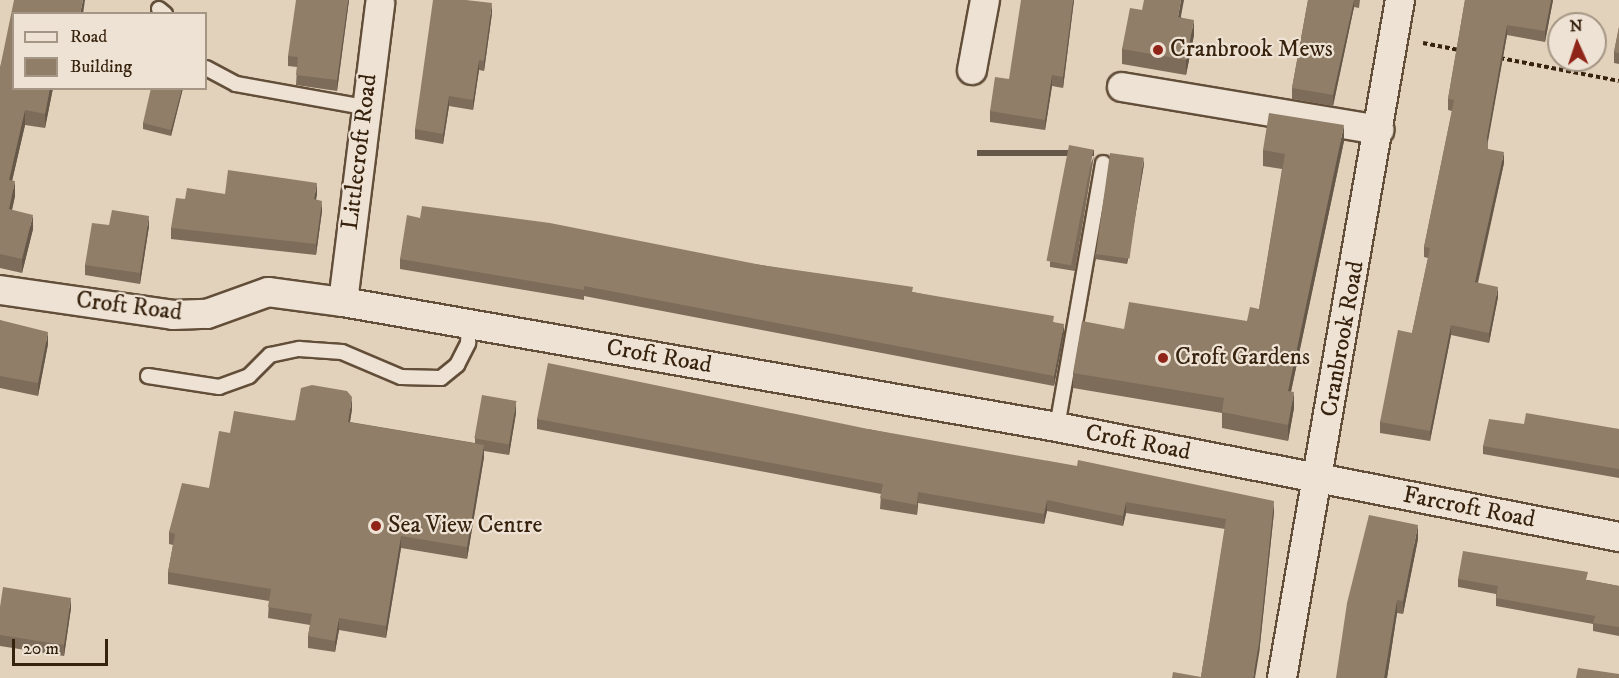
<!DOCTYPE html>
<html>
<head>
<meta charset="utf-8">
<style>
	body { margin:0 }
	#map { position:relative; width:1619px; height:678px; overflow:hidden; background:#e3d2bb; font-family:"IM FELL DW Pica",serif }
	div>[style] { position:absolute }
	[style*='--x'] { left:calc(var(--x)*1px); top:calc(var(--y)*1px); width:calc(var(--w)*1px); rotate:calc(var(--a)*1deg) }
	.path>* { height:4px; margin-top:-2px; transform-origin:0; background:repeating-linear-gradient(90deg,#37220e 0 4.5px,transparent 0 7.5px) }
	.roads { filter:drop-shadow(2px 0 #624e39) drop-shadow(-2px 0 #624e39) drop-shadow(0 2px #624e39) drop-shadow(0 -2px #624e39) }
	.service>* { height:14px; margin:-7px; padding:0 7px; transform-origin:7px; border-radius:7px; background:#ede2d3 }
	.minor>* { height:28px; margin:-14px; padding:0 14px; transform-origin:14px; border-radius:14px; background:#ede2d3 }
	.wall>* { inset:0; background:#7c6c59 }
	.shaded-wall>* { inset:0; background:#655849; transform-origin:0 0 }
	.building>* { inset:0; background:#907e68; transform-origin:0 0 }
	.dots>* { width:16px; height:16px; translate:-50% -50%; box-sizing:border-box; border:3px solid #ede2d3; border-radius:50% }
	span { translate:-50% -50%; white-space:nowrap; text-align:center; line-height:1.15; -webkit-text-stroke:4.5px #ede2d3; paint-order:stroke }
	.poi-label { font-size:24px; color:#37220e }
	.left { translate:0 -50%; text-align:left }
	.street-label { font-size:24px; color:#37220e }
	.legend { position:absolute; left:12px; top:12px; width:195px; height:78px; box-sizing:border-box; background:#ede2d3; border:2px solid #a49584; margin:0; padding:8px 10px; list-style:none; font-size:18px; color:#37220e }
	.legend li { display:flex; align-items:center; gap:12px; height:30px }
	.legend b { width:30px; border:2px solid #a49584 }
	.north { position:absolute; left:1547px; top:12px; width:60px; height:60px; box-sizing:border-box; background:#ede2d3; border:2px solid #a49584; border-radius:50%; rotate:357deg; font-size:16px; font-weight:700; line-height:24px; text-align:center; color:#37220e }
	.north::after { content:''; display:block; margin:auto; width:21px; height:27px; background:#8f2418; clip-path:polygon(50% 0,100% 100%,50% 72%,0 100%) }
	.scale { position:absolute; left:12px; top:639px; width:96px; height:27px; box-sizing:border-box; border:3px solid #37220e; border-top:0; padding-left:8px; font-size:18px; line-height:21px; white-space:nowrap; color:#37220e; -webkit-text-stroke:4px #ede2d3; paint-order:stroke }
</style>
</head>
<body>
<div id="map">
	<div class="path">
		<div style="--x:1423;--y:43;--w:38;--a:11"></div>
		<div style="--x:1500;--y:58;--w:121;--a:10.9"></div>
	</div>
	<div class="roads">
		<div class="service">
			<div style="--x:159;--y:9;--w:8;--a:40"></div>
			<div style="--x:206;--y:68;--w:34;--a:28"></div>
			<div style="--x:236;--y:84;--w:130;--a:10.2"></div>
			<div style="--x:148;--y:376;--w:72;--a:8.8"></div>
			<div style="--x:219;--y:387;--w:32;--a:-20"></div>
			<div style="--x:249;--y:376;--w:30;--a:-45"></div>
			<div style="--x:270;--y:355;--w:30;--a:-12"></div>
			<div style="--x:299;--y:349;--w:43;--a:4"></div>
			<div style="--x:342;--y:352;--w:64;--a:23"></div>
			<div style="--x:401;--y:377;--w:40;--a:1.4"></div>
			<div style="--x:441;--y:378;--w:21;--a:-39"></div>
			<div style="--x:457;--y:365;--w:25;--a:-63"></div>
			<div style="--x:468;--y:343;--w:20;--a:-87"></div>
			<div style="--x:1057;--y:427;--w:268;--a:-80.1"></div>
		</div>
		<div class="minor">
			<div style="--x:972;--y:70;--w:71;--a:-79.5"></div>
			<div style="--x:1122;--y:87;--w:261;--a:9.5"></div>
			<div style="--x:0;--y:290;--w:175;--a:8.2"></div>
			<div style="--x:173;--y:315;--w:34;--a:-2"></div>
			<div style="--x:207;--y:314;--w:65;--a:-19.8"></div>
			<div style="--x:268;--y:292;--w:76;--a:7.6"></div>
			<div style="--x:343;--y:302;--w:725;--a:9.93"></div>
			<div style="--x:1057;--y:427;--w:573;--a:11.07"></div>
			<div style="--x:343;--y:302;--w:301;--a:-82.9"></div>
			<div style="--x:1282;--y:678;--w:688;--a:-80.13"></div>
		</div>
	</div>
	<div class="wall">
		<div style="clip-path:polygon(349px 0,337px 91px,296px 85px,297px 67px,288px 66px,288px 56px)"></div>
		<div style="clip-path:polygon(1074px 0,1063px 88px,1052px 86px,1045px 130px,990px 122px,990px 111px,1009px 79px)"></div>
		<div style="clip-path:polygon(1308px 0,1360px 0,1359px 8px,1354px 7px,1333px 106px,1292px 99px,1292px 88px)"></div>
		<div style="clip-path:polygon(1465px 0,1553px 0,1545px 42px,1507px 35px,1487px 143px,1488px 149px,1504px 163px,1478px 283px,1498px 297px,1489px 343px,1451px 335px,1430px 441px,1380px 433px,1380px 422px,1412px 333px,1428px 258px,1424px 257px,1424px 247px,1452px 111px,1448px 110px,1448px 99px)"></div>
		<div style="clip-path:polygon(1142px 10px,1181px 17px,1194px 35px,1186px 75px,1122px 64px,1122px 49px)"></div>
		<div style="clip-path:polygon(492px 13px,484px 71px,479px 70px,473px 110px,449px 106px,443px 144px,415px 139px,415px 129px)"></div>
		<div style="clip-path:polygon(14px 14px,53px 88px,45px 128px,25px 125px,12px 181px,15px 196px,12px 210px,33px 229px,22px 273px,0 268px,0 68px)"></div>
		<div style="clip-path:polygon(1619px 27px,1619px 64px,1614px 63px,1614px 52px)"></div>
		<div style="clip-path:polygon(183px 88px,171px 136px,143px 129px,143px 123px)"></div>
		<div style="clip-path:polygon(1344px 141px,1291px 391px,1294px 408px,1288px 441px,1222px 428px,1222px 413px,1073px 388px,1073px 373px,1124px 329px,1247px 321px,1259px 309px,1282px 169px,1263px 166px,1263px 150px)"></div>
		<div style="clip-path:polygon(1094px 156px,1075px 271px,1050px 267px,1050px 261px)"></div>
		<div style="clip-path:polygon(1144px 164px,1127px 264px,1095px 259px,1095px 254px)"></div>
		<div style="clip-path:polygon(225px 194px,317px 194px,316px 199px,322px 211px,316px 255px,171px 239px,171px 228px,185px 199px)"></div>
		<div style="clip-path:polygon(420px 218px,761px 265px,913px 292px,1054px 322px,1064px 334px,1054px 386px,584px 296px,584px 300px,400px 269px,400px 259px)"></div>
		<div style="clip-path:polygon(109px 225px,149px 226px,140px 284px,85px 275px,85px 265px)"></div>
		<div style="clip-path:polygon(0 320px,48px 344px,38px 396px,0 388px)"></div>
		<div style="clip-path:polygon(352px 409px,350px 422px,475px 443px,475px 438px,516px 413px,509px 455px,484px 451px,484px 457px,467px 559px,401px 548px,386px 638px,339px 630px,335px 652px,308px 648px,308px 636px,310px 625px,268px 618px,269px 601px,168px 584px,168px 572px,173px 545px,169px 544px,169px 532px,209px 488px,230px 433px)"></div>
		<div style="clip-path:polygon(537px 419px,868px 429px,1274px 512px,1259px 654px,1201px 677px,1225px 529px,1126px 513px,1123px 526px,1047px 511px,1044px 524px,918px 503px,917px 515px,880px 509px,881px 494px,537px 429px)"></div>
		<div style="clip-path:polygon(1524px 424px,1619px 429px,1619px 478px,1483px 454px,1483px 446px)"></div>
		<div style="clip-path:polygon(1418px 539px,1403px 614px,1397px 613px,1387px 678px,1336px 678px)"></div>
		<div style="clip-path:polygon(1458px 579px,1588px 580px,1619px 586px,1619px 636px,1593px 631px,1593px 624px,1496px 606px,1496px 594px,1458px 587px)"></div>
		<div style="clip-path:polygon(0 607px,71px 608px,64px 656px,0 646px)"></div>
	</div>
	<div class="shaded-wall">
		<div style="clip-path:polygon(83px 0,85px 0,83px 14px,80px 14px)"></div>
		<div style="clip-path:polygon(348px 0,349px 0,337px 91px,337px 80px)"></div>
		<div style="clip-path:polygon(1073px 0,1074px 0,1063px 88px,1063px 77px)"></div>
		<div style="clip-path:polygon(1181px 0,1184px 0,1178px 32px,1178px 17px)"></div>
		<div style="clip-path:polygon(1354px 0,1354px 7px,1333px 106px,1333px 95px)"></div>
		<div style="clip-path:polygon(1551px 0,1553px 0,1545px 42px,1545px 31px)"></div>
		<div style="clip-path:polygon(492px 3px,492px 13px,484px 71px,484px 61px)"></div>
		<div style="clip-path:polygon(1194px 20px,1194px 35px,1186px 75px,1186px 60px)"></div>
		<div style="clip-path:polygon(1507px 25px,1507px 35px,1487px 147px,1487px 137px)"></div>
		<div style="clip-path:polygon(479px 60px,479px 70px,473px 110px,473px 100px)"></div>
		<div style="clip-path:polygon(1052px 75px,1052px 86px,1045px 130px,1045px 120px)"></div>
		<div style="clip-path:polygon(50px 88px,53px 88px,45px 128px,45px 114px)"></div>
		<div style="clip-path:polygon(182px 88px,183px 88px,171px 136px,171px 130px)"></div>
		<div style="clip-path:polygon(449px 96px,449px 106px,443px 144px,443px 134px)"></div>
		<div style="clip-path:polygon(25px 110px,25px 125px,9px 194px,9px 180px)"></div>
		<div style="clip-path:polygon(1344px 125px,1344px 141px,1288px 406px,1288px 391px)"></div>
		<div style="left:1094px;top:150px;width:6px;height:117px;rotate:90deg"></div>
		<div style="clip-path:polygon(1504px 152px,1504px 163px,1475px 293px,1475px 282px)"></div>
		<div style="clip-path:polygon(1144px 158px,1144px 164px,1127px 264px,1127px 259px)"></div>
		<div style="clip-path:polygon(15px 181px,15px 196px,9px 223px,9px 209px)"></div>
		<div style="clip-path:polygon(317px 183px,317px 194px,314px 210px,314px 199px)"></div>
		<div style="clip-path:polygon(322px 201px,322px 211px,316px 255px,316px 244px)"></div>
		<div style="clip-path:polygon(33px 215px,33px 229px,22px 273px,22px 259px)"></div>
		<div style="clip-path:polygon(149px 216px,149px 226px,140px 284px,140px 273px)"></div>
		<div style="clip-path:polygon(1498px 287px,1498px 297px,1489px 343px,1489px 333px)"></div>
		<div style="clip-path:polygon(1064px 324px,1064px 334px,1054px 386px,1054px 376px)"></div>
		<div style="clip-path:polygon(1451px 325px,1451px 335px,1430px 441px,1430px 431px)"></div>
		<div style="clip-path:polygon(48px 332px,48px 344px,38px 396px,38px 383px)"></div>
		<div style="clip-path:polygon(1294px 392px,1294px 408px,1288px 441px,1288px 425px)"></div>
		<div style="clip-path:polygon(352px 397px,352px 409px,348px 434px,348px 422px)"></div>
		<div style="clip-path:polygon(516px 401px,516px 413px,509px 455px,509px 444px)"></div>
		<div style="clip-path:polygon(484px 445px,484px 457px,467px 559px,467px 547px)"></div>
		<div style="clip-path:polygon(918px 492px,918px 503px,917px 515px,917px 505px)"></div>
		<div style="clip-path:polygon(1047px 500px,1047px 511px,1044px 524px,1044px 514px)"></div>
		<div style="clip-path:polygon(1274px 501px,1274px 512px,1259px 654px,1255px 678px,1253px 678px)"></div>
		<div style="clip-path:polygon(1126px 502px,1126px 513px,1123px 526px,1123px 516px)"></div>
		<div style="clip-path:polygon(1418px 525px,1418px 539px,1403px 614px,1403px 601px)"></div>
		<div style="clip-path:polygon(401px 536px,401px 548px,386px 638px,386px 626px)"></div>
		<div style="clip-path:polygon(71px 598px,71px 608px,64px 656px,64px 645px)"></div>
		<div style="clip-path:polygon(1397px 600px,1397px 613px,1387px 678px,1384px 678px)"></div>
		<div style="clip-path:polygon(339px 618px,339px 630px,335px 652px,335px 641px)"></div>
	</div>
	<div class="building">
		<div style="clip-path:polygon(14px 0,83px 0,80px 14px,14px 14px,14px 88px,50px 88px,45px 114px,25px 110px,9px 180px,15px 181px,9px 209px,33px 215px,22px 259px,0 254px,0 68px)"></div>
		<div style="clip-path:polygon(296px 0,348px 0,337px 80px,296px 75px,298px 57px,288px 56px)"></div>
		<div style="clip-path:polygon(433px 0,466px 0,492px 3px,484px 61px,479px 60px,473px 100px,449px 96px,443px 134px,415px 129px)"></div>
		<div style="clip-path:polygon(1021px 0,1073px 0,1063px 77px,1052px 75px,1045px 120px,990px 111px,995px 77px,1009px 79px)"></div>
		<div style="clip-path:polygon(1144px 0,1181px 0,1178px 17px,1194px 20px,1186px 60px,1122px 49px,1130px 8px,1142px 10px)"></div>
		<div style="clip-path:polygon(1308px 0,1354px 0,1333px 95px,1292px 88px)"></div>
		<div style="clip-path:polygon(1465px 0,1551px 0,1545px 31px,1507px 25px,1487px 137px,1488px 149px,1504px 152px,1475px 282px,1498px 287px,1489px 333px,1451px 325px,1430px 431px,1380px 422px,1398px 330px,1412px 333px,1430px 248px,1424px 247px,1454px 100px,1448px 99px)"></div>
		<div style="clip-path:polygon(1619px 27px,1619px 53px,1614px 52px)"></div>
		<div style="clip-path:polygon(151px 88px,182px 88px,171px 130px,143px 123px)"></div>
		<div style="clip-path:polygon(1269px 113px,1344px 125px,1288px 391px,1294px 392px,1288px 425px,1222px 412px,1224px 398px,1073px 373px,1082px 321px,1124px 329px,1129px 302px,1247px 321px,1250px 307px,1259px 309px,1285px 154px,1263px 150px)"></div>
		<div style="left:1069px;top:145px;width:25px;height:118px;rotate:11deg"></div>
		<div style="left:1110px;top:153px;width:34px;height:102px;rotate:8deg"></div>
		<div style="clip-path:polygon(228px 170px,317px 183px,314px 199px,322px 201px,316px 244px,171px 228px,176px 198px,185px 199px,187px 188px,225px 194px)"></div>
		<div style="clip-path:polygon(422px 206px,550px 223px,761px 265px,913px 287px,912px 292px,1054px 316px,1053px 322px,1064px 324px,1054px 376px,584px 286px,584px 290px,400px 259px,407px 215px,420px 218px)"></div>
		<div style="clip-path:polygon(112px 210px,149px 216px,140px 273px,85px 265px,92px 223px,109px 225px)"></div>
		<div style="clip-path:polygon(0 320px,48px 332px,38px 383px,0 376px)"></div>
		<div style="clip-path:polygon(548px 363px,868px 429px,1077px 466px,1078px 460px,1274px 501px,1259px 643px,1253px 678px,1172px 678px,1173px 672px,1201px 677px,1226px 519px,1126px 502px,1123px 516px,1047px 500px,1044px 514px,918px 492px,917px 505px,880px 498px,883px 484px,537px 419px)"></div>
		<div style="clip-path:polygon(312px 385px,347px 391px,352px 397px,348px 422px,484px 445px,467px 547px,401px 536px,386px 626px,339px 618px,335px 641px,308px 636px,312px 614px,268px 607px,271px 589px,168px 572px,175px 534px,169px 532px,182px 483px,209px 488px,219px 431px,230px 433px,234px 411px,295px 421px,301px 388px)"></div>
		<div style="left:482px;top:395px;width:35px;height:44px;rotate:10deg"></div>
		<div style="clip-path:polygon(1526px 413px,1619px 429px,1619px 469px,1483px 446px,1489px 419px,1524px 424px)"></div>
		<div style="clip-path:polygon(1369px 515px,1418px 525px,1403px 601px,1397px 600px,1384px 678px,1336px 678px,1347px 603px)"></div>
		<div style="clip-path:polygon(1463px 551px,1588px 572px,1586px 580px,1619px 586px,1619px 627px,1593px 623px,1595px 616px,1496px 598px,1498px 586px,1458px 579px)"></div>
		<div style="clip-path:polygon(3px 587px,71px 598px,64px 645px,0 635px,0 607px)"></div>
		<div style="clip-path:polygon(1578px 668px,1619px 674px,1619px 678px,1576px 678px)"></div>
	</div>
	<div class="dots">
		<div style="left:1158px;top:50px;background:#8f2418"></div>
		<div style="left:1163px;top:358px;background:#8f2418"></div>
		<div style="left:376px;top:526px;background:#8f2418"></div>
	</div>
	<div class="poi-label">
		<span class="left" style="left:1170px;top:50px">Cranbrook Mews</span>
		<span class="left" style="left:1175px;top:358px">Croft Gardens</span>
		<span class="left" style="left:388px;top:526px">Sea View Centre</span>
	</div>
	<div class="street-label">
		<span style="left:360px;top:152px;rotate:-83deg">Littlecroft Road</span>
		<span style="left:129px;top:307px;rotate:7deg">Croft Road</span>
		<span style="left:1343px;top:339px;rotate:-80deg">Cranbrook Road</span>
		<span style="left:659px;top:357px;rotate:10deg">Croft Road</span>
		<span style="left:1138px;top:443px;rotate:11deg">Croft Road</span>
		<span style="left:1469px;top:508px;rotate:11deg">Farcroft Road</span>
	</div>
	<ul class="legend">
	<li><b style="height:8px;background:#ede2d3"></b>Road</li>
	<li><b style="height:16px;background:#907e68"></b>Building</li>
	</ul>
	<div class="north">N</div>
	<div class="scale">20 m</div>
</div>
</body>
</html>
